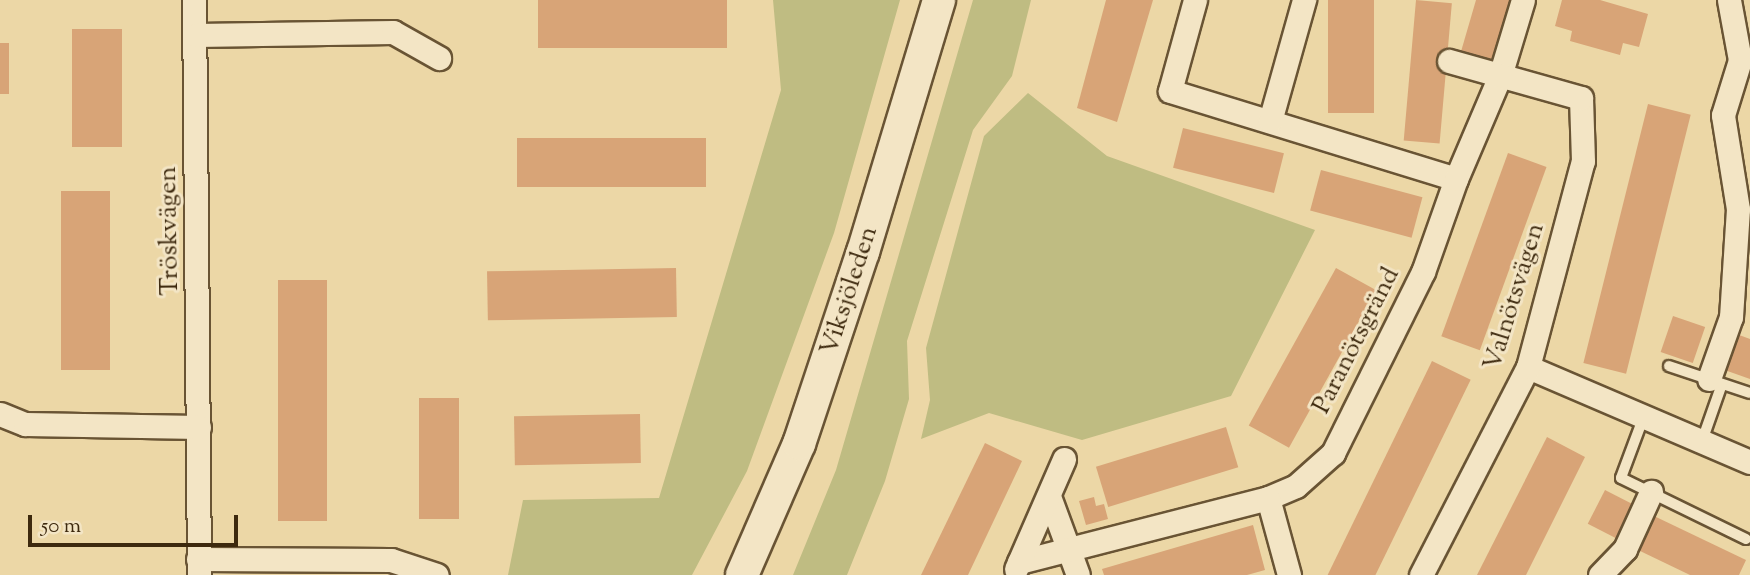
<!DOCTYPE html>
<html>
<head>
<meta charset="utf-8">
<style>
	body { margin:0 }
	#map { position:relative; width:1750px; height:575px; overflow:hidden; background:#ecd7a6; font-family:"Sorts Mill Goudy",serif }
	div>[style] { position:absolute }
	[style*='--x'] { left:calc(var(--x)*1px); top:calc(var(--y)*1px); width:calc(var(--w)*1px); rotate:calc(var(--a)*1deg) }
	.green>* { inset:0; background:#bfbc82 }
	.building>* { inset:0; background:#d8a477; transform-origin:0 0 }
	.roads { filter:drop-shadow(2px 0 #695434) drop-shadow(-2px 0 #695434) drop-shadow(0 2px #695434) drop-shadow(0 -2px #695434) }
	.lane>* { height:10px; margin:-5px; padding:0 5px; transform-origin:5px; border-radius:5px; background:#f3e5c5 }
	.street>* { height:23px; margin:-11.5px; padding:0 11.5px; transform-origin:11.5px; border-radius:11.5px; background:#f3e5c5 }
	.secondary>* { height:32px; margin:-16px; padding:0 16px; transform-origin:16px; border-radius:16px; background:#f3e5c5 }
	span { translate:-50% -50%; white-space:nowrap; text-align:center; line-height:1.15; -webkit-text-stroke:6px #f3e5c5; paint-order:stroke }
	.street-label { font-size:26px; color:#3d290e }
	.scale { position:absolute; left:28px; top:515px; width:210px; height:32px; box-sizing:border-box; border:4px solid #3d290e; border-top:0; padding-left:9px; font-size:21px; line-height:24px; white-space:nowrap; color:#3d290e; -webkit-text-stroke:5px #f3e5c5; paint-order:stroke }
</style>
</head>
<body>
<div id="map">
	<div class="green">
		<div style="clip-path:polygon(773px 0,900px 0,834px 233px,747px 471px,692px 575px,508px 575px,523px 500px,659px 498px,781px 90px)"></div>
		<div style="clip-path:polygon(973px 0,1031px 0,1012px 76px,973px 130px,907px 341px,909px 399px,885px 481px,847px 575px,793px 575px,836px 470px)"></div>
		<div style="clip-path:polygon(1028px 93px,1107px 156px,1315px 230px,1231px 396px,1082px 440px,989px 413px,921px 439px,930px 400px,926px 348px,984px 136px)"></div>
	</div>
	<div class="building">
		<div style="left:538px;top:0;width:189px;height:48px"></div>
		<div style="clip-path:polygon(1106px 0,1153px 0,1117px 122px,1077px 108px)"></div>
		<div style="left:1328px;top:0;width:46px;height:113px"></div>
		<div style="left:1416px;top:0;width:36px;height:141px;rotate:5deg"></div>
		<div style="clip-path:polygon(1476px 0,1513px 0,1494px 65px,1460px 55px)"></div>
		<div style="clip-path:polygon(1562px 0,1600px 0,1648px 14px,1639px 47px,1623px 43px,1620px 55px,1570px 41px,1572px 31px,1555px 26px)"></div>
		<div style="left:122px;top:29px;width:118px;height:50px;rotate:90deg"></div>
		<div style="left:0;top:43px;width:9px;height:51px"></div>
		<div style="left:1648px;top:104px;width:44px;height:267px;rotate:14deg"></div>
		<div style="left:1183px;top:128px;width:104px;height:41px;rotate:14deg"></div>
		<div style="left:706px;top:138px;width:49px;height:189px;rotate:90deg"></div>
		<div style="left:1508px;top:153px;width:41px;height:195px;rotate:20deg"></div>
		<div style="left:1321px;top:170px;width:105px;height:42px;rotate:15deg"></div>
		<div style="left:61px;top:191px;width:49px;height:179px"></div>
		<div style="left:676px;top:268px;width:49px;height:189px;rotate:89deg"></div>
		<div style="left:1336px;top:268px;width:46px;height:180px;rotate:29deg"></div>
		<div style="left:278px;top:280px;width:49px;height:241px"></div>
		<div style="left:1673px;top:316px;width:34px;height:38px;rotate:19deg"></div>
		<div style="clip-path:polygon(1731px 332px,1750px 339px,1750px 379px,1719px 368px)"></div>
		<div style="left:1432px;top:361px;width:43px;height:240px;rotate:26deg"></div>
		<div style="left:419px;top:398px;width:40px;height:121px"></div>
		<div style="left:640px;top:414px;width:49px;height:126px;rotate:89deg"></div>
		<div style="left:1226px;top:427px;width:42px;height:136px;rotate:73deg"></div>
		<div style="clip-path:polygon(1547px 437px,1585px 457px,1526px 575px,1477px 575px)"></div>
		<div style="clip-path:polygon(985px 443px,1022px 461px,968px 575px,921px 575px)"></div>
		<div style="left:1605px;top:490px;width:34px;height:38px;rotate:27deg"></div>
		<div style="clip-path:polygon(1094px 497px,1096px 506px,1104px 504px,1108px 519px,1086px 525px,1079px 501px)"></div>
		<div style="clip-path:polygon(1654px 516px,1746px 560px,1739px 575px,1690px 575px,1638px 550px)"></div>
		<div style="clip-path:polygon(1253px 525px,1265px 570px,1247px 575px,1104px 575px,1102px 569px)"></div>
	</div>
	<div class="roads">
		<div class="lane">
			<div style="--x:1669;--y:366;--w:85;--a:18.4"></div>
			<div style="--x:1644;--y:416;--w:66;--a:110.4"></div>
			<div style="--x:1621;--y:478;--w:139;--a:26"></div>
			<div style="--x:1702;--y:441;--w:60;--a:-70.7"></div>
		</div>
		<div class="street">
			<div style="--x:194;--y:0;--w:575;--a:89.5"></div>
			<div style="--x:1195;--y:0;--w:94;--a:105.4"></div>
			<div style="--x:1170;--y:91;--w:299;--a:17.1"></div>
			<div style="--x:196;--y:35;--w:197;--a:-0.9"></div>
			<div style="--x:393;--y:32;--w:53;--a:29.5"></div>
			<div style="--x:1270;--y:121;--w:126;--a:-74.3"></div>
			<div style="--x:1528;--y:367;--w:241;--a:23.2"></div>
			<div style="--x:1709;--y:379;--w:66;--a:-70.5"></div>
			<div style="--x:1731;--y:317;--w:108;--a:-86.3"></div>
			<div style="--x:1738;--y:209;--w:95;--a:-99.1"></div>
			<div style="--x:1723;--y:115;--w:58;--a:-72.8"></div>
			<div style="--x:1740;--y:60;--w:61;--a:-100.4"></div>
			<div style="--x:0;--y:414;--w:27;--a:22"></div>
			<div style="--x:25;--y:424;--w:174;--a:1"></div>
			<div style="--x:1268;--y:498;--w:30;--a:-23"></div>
			<div style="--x:1296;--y:486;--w:50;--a:-41.7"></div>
			<div style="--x:1333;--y:453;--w:202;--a:-63.6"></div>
			<div style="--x:1423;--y:272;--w:99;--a:-70.5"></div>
			<div style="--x:1456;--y:179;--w:112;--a:-66.9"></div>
			<div style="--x:1500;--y:76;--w:79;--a:-73.2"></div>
			<div style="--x:1050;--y:499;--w:81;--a:69.8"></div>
			<div style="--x:198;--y:559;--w:193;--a:0.3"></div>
			<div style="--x:391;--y:560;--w:48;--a:18.1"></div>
			<div style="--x:1019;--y:562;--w:257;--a:-14.4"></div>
			<div style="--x:1268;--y:498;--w:80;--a:74.7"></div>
			<div style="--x:1016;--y:569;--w:120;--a:-66.4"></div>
			<div style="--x:1421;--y:575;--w:234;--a:-62.8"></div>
			<div style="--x:1528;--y:367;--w:213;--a:-75.1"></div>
			<div style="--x:1583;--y:161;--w:63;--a:-91.8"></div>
			<div style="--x:1581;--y:98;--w:137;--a:-164.3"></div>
			<div style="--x:1600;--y:575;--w:36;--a:-46"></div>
			<div style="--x:1625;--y:549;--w:63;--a:-65.5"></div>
		</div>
		<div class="secondary">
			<div style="--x:742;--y:575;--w:143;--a:-66.5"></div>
			<div style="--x:799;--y:444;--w:202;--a:-71.6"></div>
			<div style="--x:863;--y:252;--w:263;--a:-73.2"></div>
		</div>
	</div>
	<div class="street-label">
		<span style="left:170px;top:231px;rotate:-91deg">Tröskvägen</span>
		<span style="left:850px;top:291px;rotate:-72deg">Viksjöleden</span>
		<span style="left:1515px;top:297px;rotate:-73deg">Valnötsvägen</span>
		<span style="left:1357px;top:341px;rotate:-63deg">Paranötsgränd</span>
	</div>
	<div class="scale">50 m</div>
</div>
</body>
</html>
